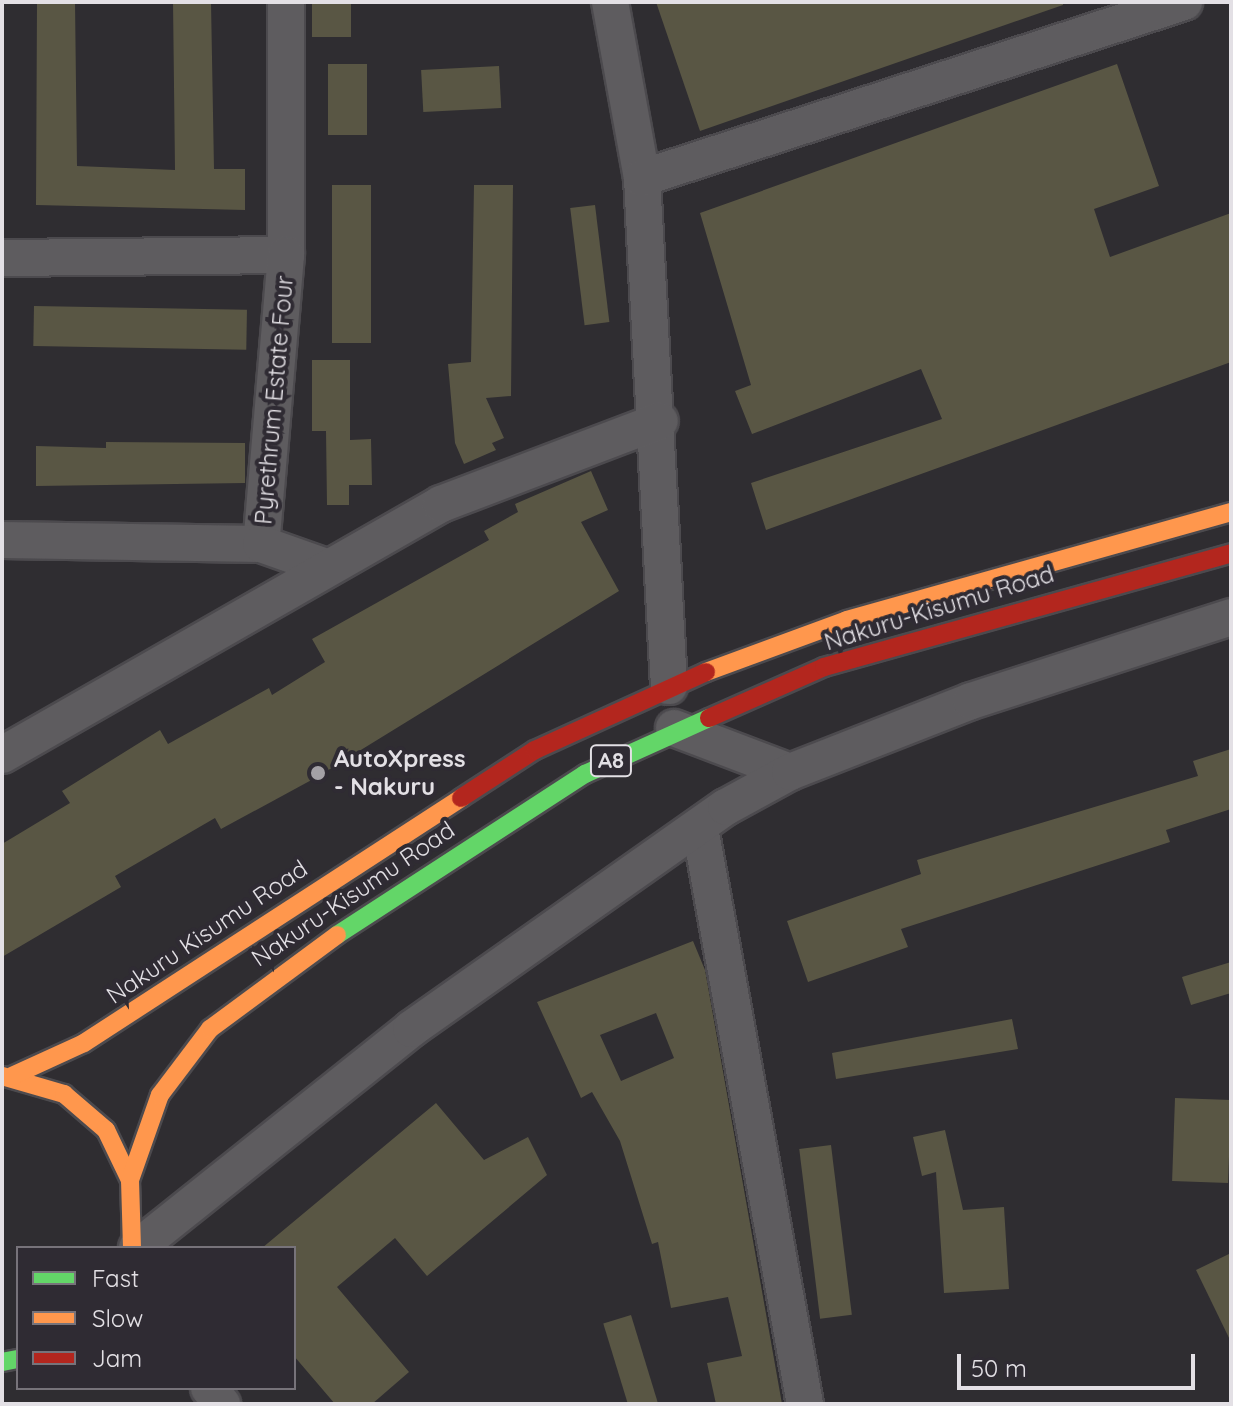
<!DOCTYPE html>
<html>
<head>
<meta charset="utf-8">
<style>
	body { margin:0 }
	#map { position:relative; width:1233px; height:1406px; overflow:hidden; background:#2f2d31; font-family:Quicksand,sans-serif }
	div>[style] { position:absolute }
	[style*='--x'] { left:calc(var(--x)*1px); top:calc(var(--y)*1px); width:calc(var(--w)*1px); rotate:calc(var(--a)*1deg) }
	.building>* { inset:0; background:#595644; transform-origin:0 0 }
	.roads { filter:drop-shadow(2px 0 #4c4a4e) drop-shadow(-2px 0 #4c4a4e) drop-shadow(0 2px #4c4a4e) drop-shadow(0 -2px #4c4a4e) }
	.street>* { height:36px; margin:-18px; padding:0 18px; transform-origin:18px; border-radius:18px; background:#5e5c5f }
	.fast>* { height:18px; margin:-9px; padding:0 9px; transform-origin:9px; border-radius:9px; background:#63d668 }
	.slow>* { height:18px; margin:-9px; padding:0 9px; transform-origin:9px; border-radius:9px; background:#ff974d }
	.jam>* { height:18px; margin:-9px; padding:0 9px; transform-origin:9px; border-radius:9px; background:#b3261e }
	.dots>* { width:22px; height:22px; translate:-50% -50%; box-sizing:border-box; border:4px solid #2f2b33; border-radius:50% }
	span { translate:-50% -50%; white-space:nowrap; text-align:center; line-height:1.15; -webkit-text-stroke:8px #2f2b33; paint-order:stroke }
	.shield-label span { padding:2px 6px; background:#2f2b33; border:2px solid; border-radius:6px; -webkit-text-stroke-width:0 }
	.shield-label { font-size:22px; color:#e3e0e5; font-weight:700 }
	.street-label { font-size:24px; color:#e3e0e5 }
	.poi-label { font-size:24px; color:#e3e0e5; font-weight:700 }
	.left { translate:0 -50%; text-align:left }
	.frame { position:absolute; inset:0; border:4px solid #e3e0e5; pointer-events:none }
	.legend { position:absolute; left:16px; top:1246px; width:280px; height:144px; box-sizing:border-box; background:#2f2b33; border:2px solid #77737a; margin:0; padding:10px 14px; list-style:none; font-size:24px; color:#e3e0e5 }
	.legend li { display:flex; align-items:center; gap:16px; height:40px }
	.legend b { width:40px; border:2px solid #77737a }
	.scale { position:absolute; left:957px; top:1354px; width:238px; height:36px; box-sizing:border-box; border:4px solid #e3e0e5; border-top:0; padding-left:10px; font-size:24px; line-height:28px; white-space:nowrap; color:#e3e0e5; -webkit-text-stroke:6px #2f2b33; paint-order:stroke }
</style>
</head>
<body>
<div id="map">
	<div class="building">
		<div style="clip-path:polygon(37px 2px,75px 2px,77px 166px,175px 170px,173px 2px,211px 2px,214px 169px,245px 169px,245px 210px,36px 205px)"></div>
		<div style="left:312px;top:2px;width:39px;height:35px"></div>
		<div style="clip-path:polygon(656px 2px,1063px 2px,1063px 5px,700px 131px)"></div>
		<div style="left:328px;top:64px;width:39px;height:71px"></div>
		<div style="clip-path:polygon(1117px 64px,1159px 186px,1094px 209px,1110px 257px,1231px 213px,1231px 362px,766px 530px,751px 483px,942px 419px,921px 369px,752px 434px,735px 391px,751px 385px,700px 213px)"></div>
		<div style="left:499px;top:66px;width:42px;height:78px;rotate:87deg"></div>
		<div style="left:332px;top:185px;width:39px;height:158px"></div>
		<div style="clip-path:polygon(474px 185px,513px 185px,511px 396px,486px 398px,504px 438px,492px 443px,496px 450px,464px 464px,455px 443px,448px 364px,471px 362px)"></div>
		<div style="left:595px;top:205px;width:118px;height:25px;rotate:83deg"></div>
		<div style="left:34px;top:306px;width:213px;height:40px;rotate:1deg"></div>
		<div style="clip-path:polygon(312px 360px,350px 360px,350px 440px,371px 439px,372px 485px,349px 485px,349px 505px,327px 505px,326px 431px,312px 431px)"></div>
		<div style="clip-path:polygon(106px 442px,245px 443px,245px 483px,36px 486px,36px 446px,106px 448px)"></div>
		<div style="clip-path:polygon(591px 471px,608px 510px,581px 522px,619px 591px,317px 777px,221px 829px,215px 818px,115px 876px,121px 887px,2px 957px,2px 844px,70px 803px,62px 791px,160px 730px,168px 744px,269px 688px,272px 695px,325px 662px,312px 639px,489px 540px,484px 531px,518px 512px,515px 504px)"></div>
		<div style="clip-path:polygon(1231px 749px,1231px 809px,1166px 830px,1170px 842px,901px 929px,908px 947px,808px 982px,787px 921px,921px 874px,917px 860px,1198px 776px,1193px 761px)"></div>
		<div style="clip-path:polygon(evenodd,693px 941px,705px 970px,782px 1404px,716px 1404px,707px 1363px,742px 1356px,728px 1297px,671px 1308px,658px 1242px,652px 1244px,620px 1141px,592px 1092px,581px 1098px,537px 1002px,693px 941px,656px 1013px,674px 1058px,621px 1081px,600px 1035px,656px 1013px)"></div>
		<div style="clip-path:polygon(1231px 962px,1231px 993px,1191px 1005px,1182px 977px)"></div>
		<div style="clip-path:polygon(1012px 1019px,1018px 1049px,836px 1079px,832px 1053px)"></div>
		<div style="left:1175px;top:1098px;width:56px;height:83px;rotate:2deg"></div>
		<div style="clip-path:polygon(436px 1103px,484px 1160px,528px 1137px,547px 1175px,427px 1276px,395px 1238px,337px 1287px,409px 1372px,372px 1404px,335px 1404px,294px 1356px,294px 1248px,262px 1248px)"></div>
		<div style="clip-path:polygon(945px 1130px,963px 1210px,1004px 1207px,1009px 1289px,944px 1293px,936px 1172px,922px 1176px,913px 1137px)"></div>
		<div style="left:831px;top:1145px;width:171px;height:32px;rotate:83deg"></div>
		<div style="clip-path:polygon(1231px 1253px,1231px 1342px,1196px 1270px)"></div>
		<div style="left:631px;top:1315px;width:93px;height:29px;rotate:73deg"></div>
	</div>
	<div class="roads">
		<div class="street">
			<div style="--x:286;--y:2;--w:253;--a:90"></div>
			<div style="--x:610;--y:2;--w:179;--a:79.7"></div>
			<div style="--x:642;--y:178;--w:509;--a:86.96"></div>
			<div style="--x:642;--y:178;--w:570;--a:-17.99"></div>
			<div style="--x:2;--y:258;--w:284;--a:-0.6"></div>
			<div style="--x:286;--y:255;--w:290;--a:94.9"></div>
			<div style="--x:2;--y:540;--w:259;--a:0.9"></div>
			<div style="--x:261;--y:544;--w:66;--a:19.5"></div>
			<div style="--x:674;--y:728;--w:124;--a:20.8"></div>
			<div style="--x:2;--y:755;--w:506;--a:-29.76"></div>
			<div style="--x:441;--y:504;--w:234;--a:-20.8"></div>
			<div style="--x:700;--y:828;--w:585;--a:79.67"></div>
			<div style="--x:137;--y:1248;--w:351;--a:-38.6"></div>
			<div style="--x:411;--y:1029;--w:385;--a:-35.2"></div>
			<div style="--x:726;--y:807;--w:73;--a:-28.7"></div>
			<div style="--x:790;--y:772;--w:194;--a:-21.4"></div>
			<div style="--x:971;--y:701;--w:273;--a:-17.9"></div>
			<div style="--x:209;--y:1388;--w:21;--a:51"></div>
		</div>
		<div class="fast">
			<div style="--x:337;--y:935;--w:296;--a:-33"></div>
			<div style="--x:585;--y:774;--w:136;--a:-24.3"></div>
			<div style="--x:2;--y:1362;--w:16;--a:-11"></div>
		</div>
		<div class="slow">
			<div style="--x:706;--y:672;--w:150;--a:-20.2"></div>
			<div style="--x:847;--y:620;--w:399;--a:-15.7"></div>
			<div style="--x:2;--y:1076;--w:65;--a:16.2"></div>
			<div style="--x:64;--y:1094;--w:55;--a:40.6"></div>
			<div style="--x:106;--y:1130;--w:55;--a:64.4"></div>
			<div style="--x:130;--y:1180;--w:68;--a:88.3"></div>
			<div style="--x:12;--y:1076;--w:79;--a:-24.6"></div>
			<div style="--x:84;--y:1043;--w:450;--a:-33"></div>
			<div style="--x:130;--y:1180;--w:90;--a:-70.6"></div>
			<div style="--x:160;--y:1095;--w:83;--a:-52.9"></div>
			<div style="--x:210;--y:1029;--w:158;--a:-36.5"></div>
		</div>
		<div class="jam">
			<div style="--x:709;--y:718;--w:126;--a:-23.9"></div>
			<div style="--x:824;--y:667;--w:423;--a:-15.6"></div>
			<div style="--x:461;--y:798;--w:88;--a:-33"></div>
			<div style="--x:535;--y:750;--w:188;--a:-24.5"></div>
		</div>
	</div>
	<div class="dots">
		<div style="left:318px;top:773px;background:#a4a1a6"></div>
	</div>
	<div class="shield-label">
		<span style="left:611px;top:761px">A8</span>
	</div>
	<div class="street-label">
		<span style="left:274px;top:400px;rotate:-85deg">Pyrethrum Estate Four</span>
		<span style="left:939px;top:608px;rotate:-17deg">Nakuru-Kisumu Road</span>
		<span style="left:353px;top:894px;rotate:-34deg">Nakuru-Kisumu Road</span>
		<span style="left:207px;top:932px;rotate:-34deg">Nakuru Kisumu Road</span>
	</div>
	<div class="poi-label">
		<span class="left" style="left:334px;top:773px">AutoXpress<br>- Nakuru</span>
	</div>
	<div class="frame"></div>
	<ul class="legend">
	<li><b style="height:10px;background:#63d668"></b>Fast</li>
	<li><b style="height:10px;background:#ff974d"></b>Slow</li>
	<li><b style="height:10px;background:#b3261e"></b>Jam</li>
	</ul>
	<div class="scale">50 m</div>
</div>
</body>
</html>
